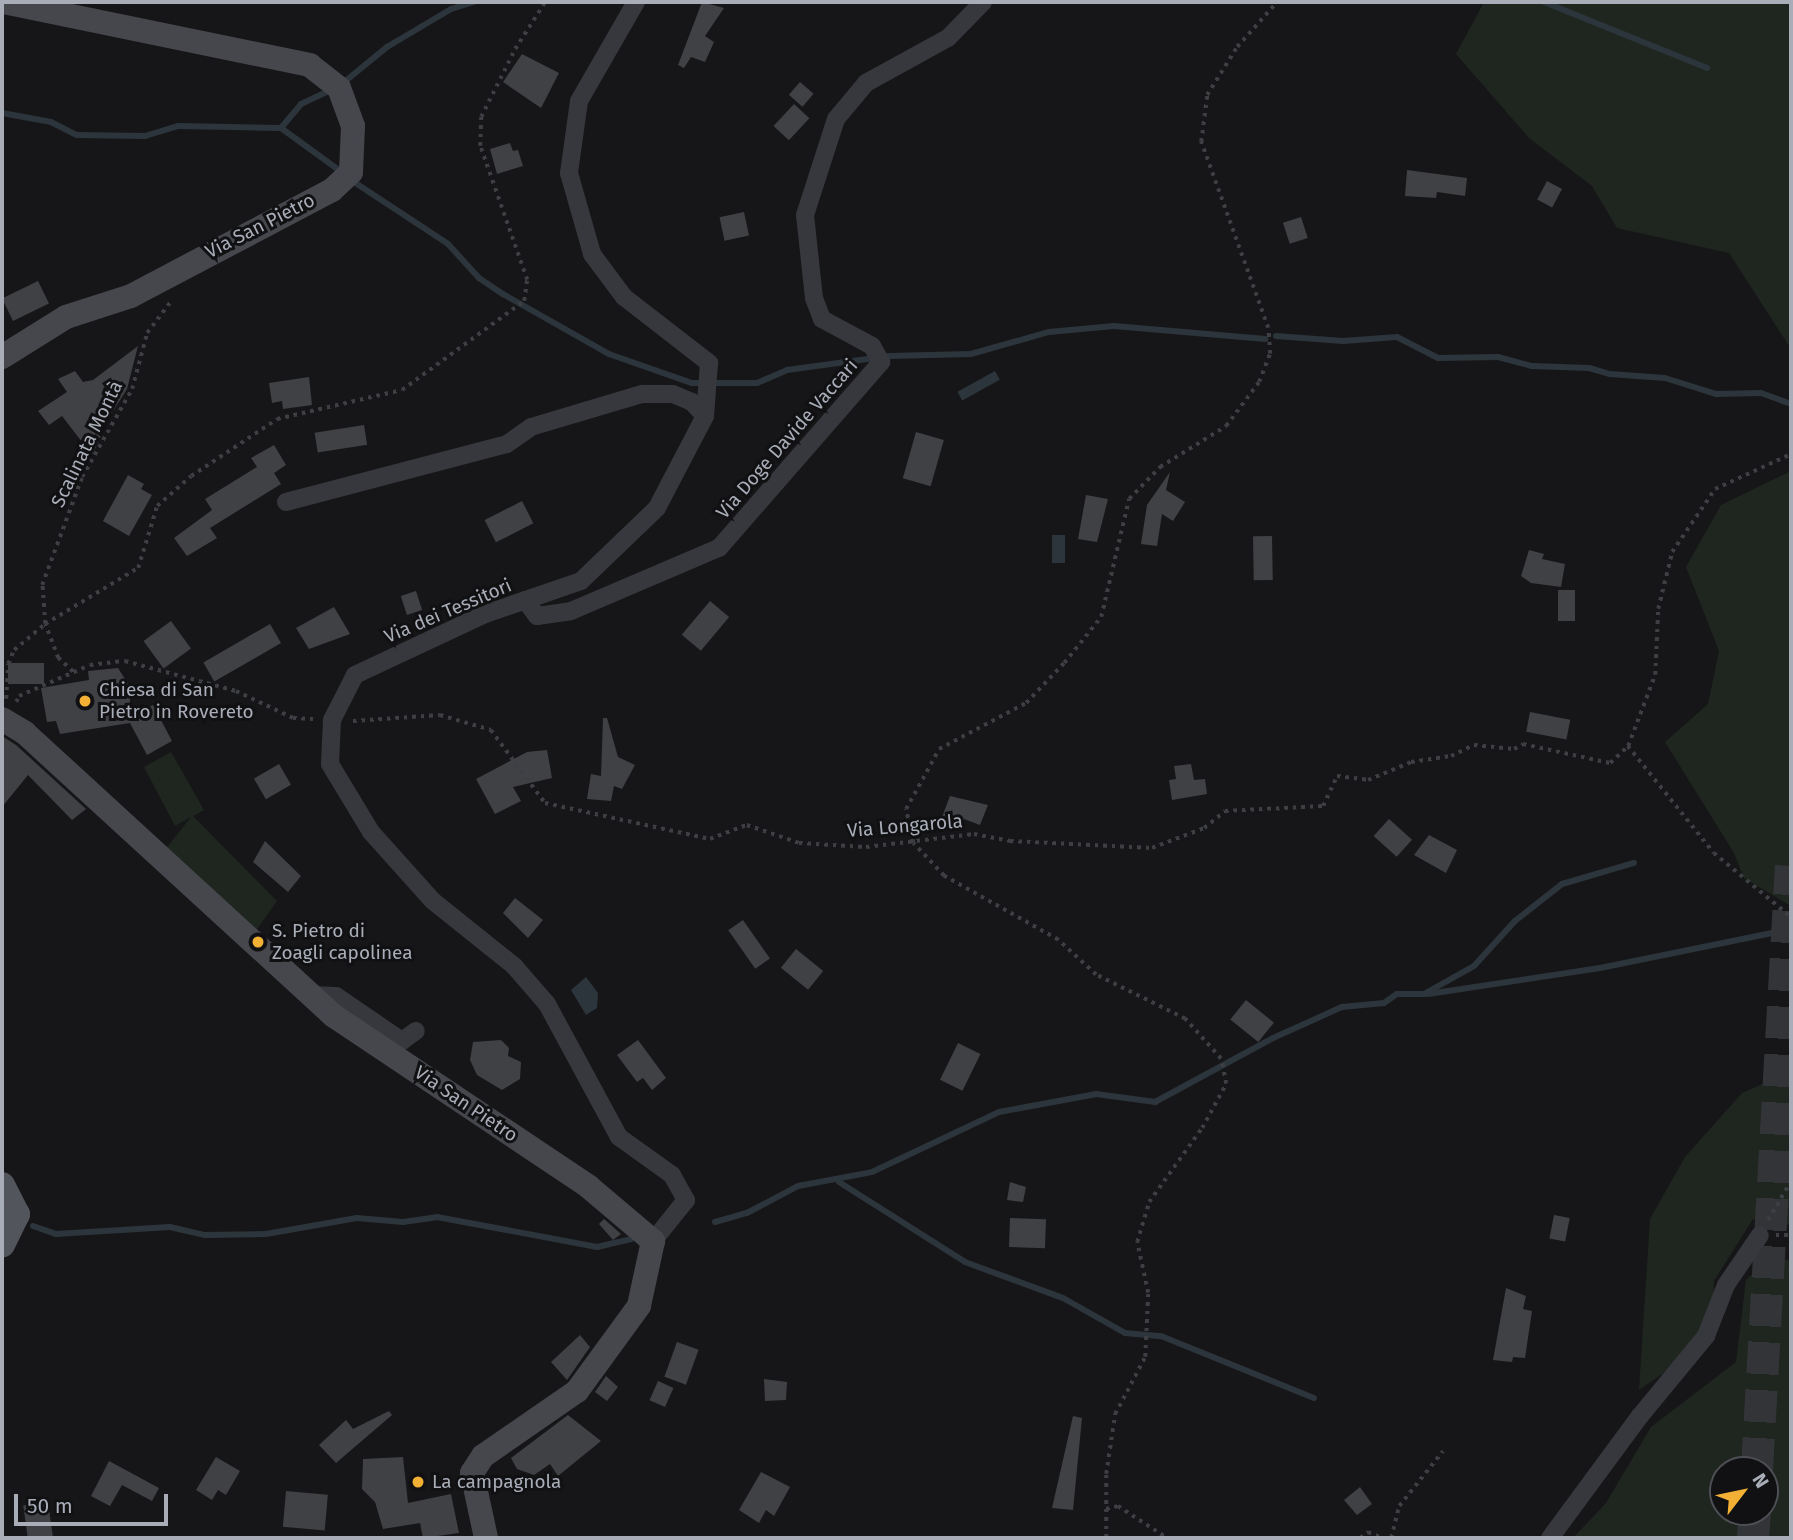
<!DOCTYPE html>
<html>
<head>
<meta charset="utf-8">
<style>
	body { margin:0 }
	#map { position:relative; width:1793px; height:1540px; overflow:hidden; background:#161618; font-family:"Fira Sans",sans-serif }
	div>[style] { position:absolute }
	[style*='--x'] { left:calc(var(--x)*1px); top:calc(var(--y)*1px); width:calc(var(--w)*1px); rotate:calc(var(--a)*1deg) }
	.green>* { inset:0; background:#1e261f }
	.water>* { inset:0; background:#2c353c; transform-origin:0 0 }
	.stream>* { height:6px; margin:-3px; padding:0 3px; transform-origin:3px; border-radius:3px; background:#2c353c }
	.building>* { inset:0; background:#404145; transform-origin:0 0 }
	.highway-tunnel>* { height:32px; margin-top:-16px; transform-origin:0; background:repeating-linear-gradient(90deg,#333438 0 32px,transparent 0 48px) }
	.path>* { height:3.5px; margin-top:-1.75px; transform-origin:0; background:repeating-linear-gradient(90deg,#3d3f44 0 3.5px,transparent 0 8.5px) }
	.street>* { height:18px; margin:-9px; padding:0 9px; transform-origin:9px; border-radius:9px; background:#37383d }
	.secondary>* { height:24px; margin:-12px; padding:0 12px; transform-origin:12px; border-radius:12px; background:#45474d }
	.primary>* { height:26px; margin:-13px; padding:0 13px; transform-origin:13px; border-radius:13px; background:#53555c }
	.dots>* { width:19px; height:19px; translate:-50% -50%; box-sizing:border-box; border:4px solid #111113; border-radius:50% }
	span { translate:-50% -50%; white-space:nowrap; text-align:center; line-height:1.15; -webkit-text-stroke:6px #111113; paint-order:stroke }
	.street-label { font-size:19px; color:#a8adb8 }
	.poi-label { font-size:19px; color:#a8adb8 }
	.left { translate:0 -50%; text-align:left }
	.frame { position:absolute; inset:0; border:4px solid #a8adb8; pointer-events:none }
	.north { position:absolute; left:1709px; top:1456px; width:70px; height:70px; box-sizing:border-box; background:#111113; border:2px solid #4d4f55; border-radius:50%; rotate:58deg; font-size:19px; font-weight:700; line-height:28px; text-align:center; color:#a8adb8 }
	.north::after { content:''; display:block; margin:auto; width:24px; height:32px; background:#f2b134; clip-path:polygon(50% 0,100% 100%,50% 72%,0 100%) }
	.scale { position:absolute; left:14px; top:1494px; width:154px; height:32px; box-sizing:border-box; border:4px solid #a8adb8; border-top:0; padding-left:9px; font-size:21px; line-height:24px; white-space:nowrap; color:#a8adb8; -webkit-text-stroke:5px #111113; paint-order:stroke }
</style>
</head>
<body>
<div id="map">
	<div class="green">
		<div style="clip-path:polygon(1484px 2px,1791px 2px,1791px 349px,1729px 253px,1617px 228px,1592px 186px,1529px 138px,1456px 54px)"></div>
		<div style="clip-path:polygon(1791px 471px,1791px 906px,1744px 878px,1734px 853px,1665px 742px,1708px 704px,1719px 651px,1686px 567px,1721px 505px)"></div>
		<div style="clip-path:polygon(171px 752px,204px 810px,193px 816px,277px 901px,250px 939px,160px 856px,191px 817px,175px 826px,144px 767px)"></div>
		<div style="clip-path:polygon(1791px 1071px,1791px 1225px,1753px 1219px,1714px 1281px,1712px 1340px,1639px 1390px,1650px 1219px,1685px 1157px,1742px 1093px)"></div>
		<div style="clip-path:polygon(evenodd,1770px 1258px,1791px 1260px,1791px 1538px,1573px 1538px,1606px 1503px,1651px 1427px,1736px 1362px,1746px 1280px,1770px 1258px,1765px 1470px,1765px 1512px,1723px 1512px,1723px 1470px,1765px 1470px)"></div>
	</div>
	<div class="water">
		<div style="left:995px;top:371px;width:10px;height:43px;rotate:61deg"></div>
		<div style="left:1052px;top:535px;width:13px;height:28px"></div>
		<div style="clip-path:polygon(586px 977px,598px 993px,597px 1008px,586px 1015px,571px 990px)"></div>
	</div>
	<div class="stream">
		<div style="--x:1544;--y:2;--w:176;--a:22"></div>
		<div style="--x:343;--y:83;--w:57;--a:-39.3"></div>
		<div style="--x:387;--y:47;--w:74;--a:-30.7"></div>
		<div style="--x:451;--y:9;--w:24;--a:-17"></div>
		<div style="--x:2;--y:113;--w:50;--a:10.4"></div>
		<div style="--x:51;--y:122;--w:29;--a:27"></div>
		<div style="--x:77;--y:135;--w:68;--a:0.8"></div>
		<div style="--x:145;--y:136;--w:34;--a:-17"></div>
		<div style="--x:178;--y:126;--w:103;--a:1.1"></div>
		<div style="--x:281;--y:128;--w:77;--a:36"></div>
		<div style="--x:281;--y:128;--w:31;--a:-50"></div>
		<div style="--x:301;--y:104;--w:33;--a:-25"></div>
		<div style="--x:351;--y:180;--w:116;--a:33.4"></div>
		<div style="--x:448;--y:244;--w:46;--a:47.6"></div>
		<div style="--x:479;--y:278;--w:29;--a:34"></div>
		<div style="--x:503;--y:294;--w:122;--a:29.5"></div>
		<div style="--x:609;--y:354;--w:88;--a:19.3"></div>
		<div style="--x:692;--y:383;--w:65;--a:0"></div>
		<div style="--x:757;--y:383;--w:33;--a:-23"></div>
		<div style="--x:787;--y:370;--w:103;--a:-7.8"></div>
		<div style="--x:889;--y:356;--w:82;--a:-1.4"></div>
		<div style="--x:971;--y:354;--w:81;--a:-15.8"></div>
		<div style="--x:1049;--y:332;--w:65;--a:-5.3"></div>
		<div style="--x:1114;--y:326;--w:152;--a:4.9"></div>
		<div style="--x:1276;--y:336;--w:67;--a:4.3"></div>
		<div style="--x:1343;--y:341;--w:54;--a:-4.2"></div>
		<div style="--x:1397;--y:337;--w:46;--a:27.1"></div>
		<div style="--x:1438;--y:358;--w:60;--a:-1"></div>
		<div style="--x:1498;--y:357;--w:35;--a:15"></div>
		<div style="--x:1532;--y:366;--w:57;--a:2"></div>
		<div style="--x:1589;--y:368;--w:22;--a:16"></div>
		<div style="--x:1610;--y:374;--w:55;--a:4.2"></div>
		<div style="--x:1665;--y:378;--w:53;--a:17.4"></div>
		<div style="--x:1716;--y:394;--w:45;--a:-1.3"></div>
		<div style="--x:1761;--y:393;--w:32;--a:20"></div>
		<div style="--x:1428;--y:994;--w:174;--a:-8.6"></div>
		<div style="--x:1600;--y:968;--w:195;--a:-11.5"></div>
		<div style="--x:839;--y:1182;--w:149;--a:32.4"></div>
		<div style="--x:965;--y:1262;--w:104;--a:20.2"></div>
		<div style="--x:1063;--y:1298;--w:71;--a:29.4"></div>
		<div style="--x:1125;--y:1333;--w:36;--a:5"></div>
		<div style="--x:1161;--y:1336;--w:165;--a:22.1"></div>
		<div style="--x:715;--y:1222;--w:33;--a:-16"></div>
		<div style="--x:747;--y:1213;--w:58;--a:-27.9"></div>
		<div style="--x:798;--y:1186;--w:75;--a:-10.7"></div>
		<div style="--x:872;--y:1172;--w:140;--a:-25.3"></div>
		<div style="--x:999;--y:1112;--w:99;--a:-10.5"></div>
		<div style="--x:1096;--y:1094;--w:60;--a:7.7"></div>
		<div style="--x:1155;--y:1102;--w:134;--a:-28.5"></div>
		<div style="--x:1273;--y:1038;--w:76;--a:-24.2"></div>
		<div style="--x:1342;--y:1007;--w:42;--a:-5.4"></div>
		<div style="--x:1384;--y:1003;--w:16;--a:-35"></div>
		<div style="--x:1397;--y:994;--w:27;--a:0"></div>
		<div style="--x:1424;--y:994;--w:57;--a:-29.2"></div>
		<div style="--x:1474;--y:966;--w:61;--a:-47.7"></div>
		<div style="--x:1515;--y:921;--w:60;--a:-38.2"></div>
		<div style="--x:1562;--y:884;--w:75;--a:-16.3"></div>
		<div style="--x:33;--y:1226;--w:24;--a:19"></div>
		<div style="--x:56;--y:1234;--w:114;--a:-3.5"></div>
		<div style="--x:170;--y:1227;--w:36;--a:13"></div>
		<div style="--x:205;--y:1235;--w:61;--a:-0.9"></div>
		<div style="--x:266;--y:1234;--w:92;--a:-10"></div>
		<div style="--x:357;--y:1218;--w:46;--a:5"></div>
		<div style="--x:403;--y:1222;--w:34;--a:-8"></div>
		<div style="--x:437;--y:1217;--w:163;--a:10.6"></div>
		<div style="--x:597;--y:1247;--w:35;--a:-13"></div>
	</div>
	<div class="building">
		<div style="clip-path:polygon(702px 2px,724px 8px,705px 36px,714px 42px,705px 62px,691px 57px,684px 68px,678px 65px)"></div>
		<div style="clip-path:polygon(522px 54px,559px 73px,541px 108px,503px 82px)"></div>
		<div style="left:800px;top:82px;width:18px;height:17px;rotate:41deg"></div>
		<div style="left:794px;top:104px;width:21px;height:30px;rotate:43deg"></div>
		<div style="clip-path:polygon(510px 143px,513px 151px,518px 150px,523px 166px,497px 174px,490px 149px)"></div>
		<div style="clip-path:polygon(1407px 170px,1467px 178px,1465px 196px,1437px 192px,1436px 198px,1405px 196px)"></div>
		<div style="left:1547px;top:181px;width:17px;height:21px;rotate:28deg"></div>
		<div style="left:744px;top:212px;width:24px;height:25px;rotate:78deg"></div>
		<div style="left:1301px;top:217px;width:22px;height:19px;rotate:72deg"></div>
		<div style="left:38px;top:281px;width:25px;height:40px;rotate:64deg"></div>
		<div style="clip-path:polygon(138px 346px,127px 389px,112px 413px,94px 425px,101px 436px,92px 455px,62px 416px,49px 425px,38px 411px,67px 392px,58px 379px,75px 371px,83px 382px,93px 380px)"></div>
		<div style="clip-path:polygon(309px 377px,312px 405px,283px 409px,282px 401px,272px 403px,269px 383px)"></div>
		<div style="left:364px;top:425px;width:20px;height:50px;rotate:81deg"></div>
		<div style="left:916px;top:432px;width:29px;height:48px;rotate:16deg"></div>
		<div style="clip-path:polygon(274px 445px,286px 465px,274px 473px,281px 484px,210px 528px,217px 538px,187px 556px,174px 538px,212px 510px,205px 499px,257px 467px,251px 458px)"></div>
		<div style="clip-path:polygon(1170px 472px,1166px 490px,1185px 502px,1173px 521px,1162px 514px,1157px 546px,1141px 544px,1147px 505px)"></div>
		<div style="clip-path:polygon(128px 475px,144px 484px,141px 489px,152px 495px,129px 536px,103px 521px)"></div>
		<div style="clip-path:polygon(1086px 495px,1108px 499px,1097px 542px,1078px 539px)"></div>
		<div style="left:522px;top:501px;width:25px;height:42px;rotate:63deg"></div>
		<div style="left:1272px;top:536px;width:44px;height:19px;rotate:89deg"></div>
		<div style="clip-path:polygon(1529px 550px,1544px 554px,1542px 559px,1565px 564px,1561px 587px,1531px 583px,1521px 576px)"></div>
		<div style="left:1558px;top:590px;width:17px;height:31px"></div>
		<div style="left:416px;top:591px;width:20px;height:16px;rotate:72deg"></div>
		<div style="left:710px;top:601px;width:25px;height:44px;rotate:40deg"></div>
		<div style="clip-path:polygon(334px 607px,350px 634px,309px 649px,296px 628px)"></div>
		<div style="left:171px;top:621px;width:34px;height:34px;rotate:54deg"></div>
		<div style="left:270px;top:624px;width:22px;height:77px;rotate:60deg"></div>
		<div style="left:8px;top:663px;width:36px;height:21px"></div>
		<div style="clip-path:polygon(118px 668px,130px 687px,130px 717px,153px 705px,172px 741px,147px 755px,130px 723px,60px 734px,56px 721px,47px 722px,41px 688px,89px 680px,88px 671px)"></div>
		<div style="left:1530px;top:712px;width:41px;height:20px;rotate:11deg"></div>
		<div style="clip-path:polygon(603px 718px,607px 718px,618px 757px,635px 765px,622px 789px,614px 786px,611px 801px,587px 799px,591px 774px,601px 776px)"></div>
		<div style="clip-path:polygon(2px 736px,16px 745px,86px 809px,72px 820px,28px 775px,2px 807px)"></div>
		<div style="clip-path:polygon(547px 750px,552px 778px,513px 787px,521px 801px,495px 814px,476px 779px,527px 752px)"></div>
		<div style="left:279px;top:764px;width:24px;height:29px;rotate:60deg"></div>
		<div style="clip-path:polygon(1191px 764px,1194px 780px,1205px 779px,1207px 794px,1172px 800px,1169px 780px,1176px 779px,1174px 766px)"></div>
		<div style="clip-path:polygon(950px 796px,988px 805px,980px 825px,964px 819px,962px 825px,942px 817px)"></div>
		<div style="left:1389px;top:819px;width:31px;height:23px;rotate:42deg"></div>
		<div style="clip-path:polygon(1429px 835px,1457px 850px,1446px 873px,1414px 855px)"></div>
		<div style="clip-path:polygon(265px 841px,301px 876px,288px 892px,253px 862px)"></div>
		<div style="clip-path:polygon(515px 898px,543px 920px,528px 938px,503px 913px)"></div>
		<div style="left:743px;top:920px;width:47px;height:18px;rotate:55deg"></div>
		<div style="left:796px;top:949px;width:35px;height:24px;rotate:39deg"></div>
		<div style="left:1246px;top:1000px;width:36px;height:25px;rotate:39deg"></div>
		<div style="clip-path:polygon(501px 1040px,509px 1048px,508px 1056px,521px 1062px,520px 1079px,502px 1090px,477px 1075px,470px 1060px,473px 1042px)"></div>
		<div style="clip-path:polygon(638px 1040px,666px 1078px,652px 1090px,643px 1078px,637px 1082px,617px 1055px)"></div>
		<div style="left:958px;top:1043px;width:25px;height:41px;rotate:26deg"></div>
		<div style="clip-path:polygon(1010px 1182px,1026px 1187px,1023px 1202px,1007px 1200px)"></div>
		<div style="left:1554px;top:1215px;width:16px;height:24px;rotate:11deg"></div>
		<div style="left:1010px;top:1218px;width:36px;height:29px;rotate:2deg"></div>
		<div style="clip-path:polygon(604px 1219px,621px 1234px,613px 1240px,599px 1224px)"></div>
		<div style="clip-path:polygon(1506px 1288px,1526px 1296px,1523px 1309px,1532px 1311px,1525px 1358px,1513px 1357px,1512px 1362px,1493px 1360px)"></div>
		<div style="clip-path:polygon(580px 1335px,590px 1347px,567px 1380px,551px 1362px)"></div>
		<div style="left:677px;top:1342px;width:23px;height:37px;rotate:20deg"></div>
		<div style="clip-path:polygon(606px 1376px,618px 1387px,607px 1401px,595px 1392px)"></div>
		<div style="clip-path:polygon(764px 1379px,787px 1382px,786px 1400px,765px 1401px)"></div>
		<div style="left:658px;top:1381px;width:17px;height:21px;rotate:24deg"></div>
		<div style="clip-path:polygon(389px 1411px,392px 1415px,336px 1463px,319px 1445px,346px 1420px,353px 1429px)"></div>
		<div style="clip-path:polygon(568px 1415px,601px 1441px,558px 1476px,550px 1464px,534px 1475px,517px 1469px,511px 1458px)"></div>
		<div style="clip-path:polygon(1073px 1416px,1082px 1418px,1073px 1510px,1052px 1508px)"></div>
		<div style="clip-path:polygon(216px 1457px,240px 1471px,226px 1495px,218px 1490px,212px 1500px,196px 1490px)"></div>
		<div style="clip-path:polygon(403px 1457px,408px 1503px,451px 1494px,459px 1533px,423px 1538px,420px 1523px,383px 1529px,375px 1502px,362px 1489px,363px 1459px)"></div>
		<div style="clip-path:polygon(109px 1461px,159px 1488px,152px 1501px,122px 1485px,110px 1506px,91px 1496px)"></div>
		<div style="clip-path:polygon(761px 1472px,790px 1487px,774px 1516px,766px 1510px,759px 1523px,739px 1510px)"></div>
		<div style="clip-path:polygon(1360px 1487px,1372px 1504px,1357px 1515px,1344px 1500px)"></div>
		<div style="left:286px;top:1491px;width:42px;height:36px;rotate:5deg"></div>
		<div style="left:48px;top:1502px;width:36px;height:25px;rotate:82deg"></div>
	</div>
	<div class="highway-tunnel">
		<div style="--x:1757;--y:1470;--w:605;--a:-86.78"></div>
		<div style="--x:1753;--y:1538;--w:26;--a:-86"></div>
	</div>
	<div class="path">
		<div style="--x:73;--y:672;--w:21;--a:-137"></div>
		<div style="--x:58;--y:658;--w:36;--a:-111"></div>
		<div style="--x:45;--y:624;--w:39;--a:-94"></div>
		<div style="--x:42;--y:585;--w:115;--a:-69.7"></div>
		<div style="--x:82;--y:477;--w:101;--a:-60.4"></div>
		<div style="--x:132;--y:389;--w:58;--a:-75"></div>
		<div style="--x:147;--y:333;--w:40;--a:-53"></div>
		<div style="--x:6;--y:699;--w:35;--a:-87"></div>
		<div style="--x:8;--y:664;--w:15;--a:-67"></div>
		<div style="--x:14;--y:650;--w:40;--a:-40"></div>
		<div style="--x:45;--y:624;--w:109;--a:-31.1"></div>
		<div style="--x:138;--y:568;--w:65;--a:-73"></div>
		<div style="--x:157;--y:506;--w:45;--a:-41.4"></div>
		<div style="--x:191;--y:476;--w:103;--a:-33.5"></div>
		<div style="--x:277;--y:419;--w:128;--a:-13.1"></div>
		<div style="--x:402;--y:390;--w:151;--a:-36.1"></div>
		<div style="--x:524;--y:301;--w:21;--a:-82"></div>
		<div style="--x:527;--y:280;--w:142;--a:-109.3"></div>
		<div style="--x:480;--y:146;--w:29;--a:-88"></div>
		<div style="--x:481;--y:117;--w:76;--a:-63.4"></div>
		<div style="--x:515;--y:49;--w:56;--a:-57.4"></div>
		<div style="--x:16;--y:702;--w:7;--a:-63"></div>
		<div style="--x:19;--y:696;--w:77;--a:-23.6"></div>
		<div style="--x:90;--y:665;--w:35;--a:-7"></div>
		<div style="--x:125;--y:661;--w:115;--a:15.1"></div>
		<div style="--x:236;--y:691;--w:63;--a:25.3"></div>
		<div style="--x:293;--y:718;--w:20;--a:3"></div>
		<div style="--x:353;--y:721;--w:87;--a:-3.9"></div>
		<div style="--x:440;--y:715;--w:53;--a:16.4"></div>
		<div style="--x:491;--y:730;--w:91;--a:53.5"></div>
		<div style="--x:545;--y:803;--w:169;--a:12.3"></div>
		<div style="--x:710;--y:839;--w:40;--a:-21"></div>
		<div style="--x:747;--y:825;--w:55;--a:19.1"></div>
		<div style="--x:799;--y:843;--w:67;--a:3.4"></div>
		<div style="--x:866;--y:847;--w:109;--a:-6.9"></div>
		<div style="--x:974;--y:834;--w:37;--a:11"></div>
		<div style="--x:1010;--y:841;--w:142;--a:2.8"></div>
		<div style="--x:1152;--y:848;--w:56;--a:-21"></div>
		<div style="--x:1204;--y:828;--w:27;--a:-39"></div>
		<div style="--x:1225;--y:811;--w:98;--a:-2.9"></div>
		<div style="--x:1323;--y:806;--w:33;--a:-65"></div>
		<div style="--x:1337;--y:776;--w:31;--a:7"></div>
		<div style="--x:1368;--y:780;--w:47;--a:-22.7"></div>
		<div style="--x:1411;--y:762;--w:40;--a:-8.5"></div>
		<div style="--x:1451;--y:756;--w:25;--a:-26"></div>
		<div style="--x:1474;--y:745;--w:40;--a:5.7"></div>
		<div style="--x:1514;--y:749;--w:10;--a:-29"></div>
		<div style="--x:1523;--y:744;--w:89;--a:12.3"></div>
		<div style="--x:1610;--y:763;--w:25;--a:-43"></div>
		<div style="--x:1628;--y:746;--w:76;--a:-69.2"></div>
		<div style="--x:1655;--y:675;--w:66;--a:-87.4"></div>
		<div style="--x:1658;--y:609;--w:59;--a:-76.2"></div>
		<div style="--x:1672;--y:552;--w:76;--a:-55.7"></div>
		<div style="--x:1715;--y:489;--w:84;--a:-24.7"></div>
		<div style="--x:1628;--y:746;--w:137;--a:51.2"></div>
		<div style="--x:1714;--y:853;--w:100;--a:39.7"></div>
		<div style="--x:1768;--y:1220;--w:45;--a:-59.5"></div>
		<div style="--x:1776;--y:1235;--w:15;--a:0"></div>
		<div style="--x:1106;--y:1509;--w:12;--a:-14"></div>
		<div style="--x:1118;--y:1506;--w:59;--a:33.1"></div>
		<div style="--x:1106;--y:1538;--w:64;--a:-90"></div>
		<div style="--x:1106;--y:1474;--w:61;--a:-81.5"></div>
		<div style="--x:1115;--y:1414;--w:64;--a:-62.2"></div>
		<div style="--x:1145;--y:1357;--w:64;--a:-87.3"></div>
		<div style="--x:1148;--y:1293;--w:52;--a:-102.2"></div>
		<div style="--x:1137;--y:1242;--w:42;--a:-73.3"></div>
		<div style="--x:1149;--y:1202;--w:91;--a:-54.4"></div>
		<div style="--x:1202;--y:1128;--w:50;--a:-61.4"></div>
		<div style="--x:1226;--y:1084;--w:25;--a:-101"></div>
		<div style="--x:1221;--y:1059;--w:54;--a:-132"></div>
		<div style="--x:1185;--y:1019;--w:99;--a:-153.7"></div>
		<div style="--x:1096;--y:975;--w:52;--a:-137.4"></div>
		<div style="--x:1058;--y:940;--w:131;--a:-150.7"></div>
		<div style="--x:944;--y:876;--w:45;--a:-133.2"></div>
		<div style="--x:913;--y:843;--w:35;--a:-102"></div>
		<div style="--x:906;--y:809;--w:68;--a:-61.2"></div>
		<div style="--x:939;--y:749;--w:98;--a:-27.9"></div>
		<div style="--x:1026;--y:703;--w:55;--a:-46.5"></div>
		<div style="--x:1064;--y:663;--w:59;--a:-51.2"></div>
		<div style="--x:1101;--y:617;--w:121;--a:-76.7"></div>
		<div style="--x:1129;--y:499;--w:45;--a:-45.9"></div>
		<div style="--x:1160;--y:467;--w:78;--a:-31.8"></div>
		<div style="--x:1226;--y:426;--w:55;--a:-53.1"></div>
		<div style="--x:1259;--y:382;--w:30;--a:-69"></div>
		<div style="--x:1270;--y:354;--w:26;--a:-94"></div>
		<div style="--x:1268;--y:328;--w:198;--a:-109.8"></div>
		<div style="--x:1201;--y:142;--w:47;--a:-82.7"></div>
		<div style="--x:1207;--y:95;--w:57;--a:-58"></div>
		<div style="--x:1237;--y:47;--w:60;--a:-48.4"></div>
		<div style="--x:1360;--y:1538;--w:10;--a:-37"></div>
		<div style="--x:1368;--y:1532;--w:15;--a:23"></div>
		<div style="--x:1391;--y:1538;--w:33;--a:-76"></div>
		<div style="--x:1399;--y:1506;--w:70;--a:-51.3"></div>
	</div>
	<div class="street">
		<div style="--x:636;--y:2;--w:114;--a:119.9"></div>
		<div style="--x:579;--y:101;--w:73;--a:97.9"></div>
		<div style="--x:569;--y:173;--w:84;--a:74.1"></div>
		<div style="--x:592;--y:254;--w:54;--a:53.3"></div>
		<div style="--x:624;--y:297;--w:108;--a:37.8"></div>
		<div style="--x:709;--y:363;--w:53;--a:94.3"></div>
		<div style="--x:705;--y:416;--w:104;--a:117.6"></div>
		<div style="--x:657;--y:508;--w:105;--a:136.2"></div>
		<div style="--x:581;--y:581;--w:102;--a:161"></div>
		<div style="--x:485;--y:614;--w:144;--a:154.9"></div>
		<div style="--x:355;--y:675;--w:51;--a:117.1"></div>
		<div style="--x:332;--y:720;--w:44;--a:92.6"></div>
		<div style="--x:330;--y:764;--w:79;--a:58.9"></div>
		<div style="--x:371;--y:832;--w:93;--a:48.1"></div>
		<div style="--x:433;--y:901;--w:104;--a:38.7"></div>
		<div style="--x:514;--y:966;--w:50;--a:49"></div>
		<div style="--x:547;--y:1004;--w:151;--a:61.6"></div>
		<div style="--x:619;--y:1137;--w:65;--a:35.6"></div>
		<div style="--x:672;--y:1175;--w:29;--a:61"></div>
		<div style="--x:686;--y:1200;--w:53;--a:128.8"></div>
		<div style="--x:286;--y:502;--w:228;--a:-14.7"></div>
		<div style="--x:507;--y:444;--w:29;--a:-35"></div>
		<div style="--x:531;--y:427;--w:116;--a:-16.6"></div>
		<div style="--x:642;--y:394;--w:31;--a:0"></div>
		<div style="--x:673;--y:394;--w:21;--a:23"></div>
		<div style="--x:692;--y:402;--w:19;--a:47"></div>
		<div style="--x:525;--y:600;--w:20;--a:53"></div>
		<div style="--x:537;--y:616;--w:34;--a:-8"></div>
		<div style="--x:571;--y:611;--w:161;--a:-23.1"></div>
		<div style="--x:719;--y:548;--w:247;--a:-48.9"></div>
		<div style="--x:881;--y:362;--w:18;--a:-119"></div>
		<div style="--x:872;--y:346;--w:57;--a:-151.6"></div>
		<div style="--x:822;--y:319;--w:22;--a:-111"></div>
		<div style="--x:814;--y:298;--w:83;--a:-96.2"></div>
		<div style="--x:805;--y:215;--w:101;--a:-72.1"></div>
		<div style="--x:836;--y:119;--w:47;--a:-50.2"></div>
		<div style="--x:866;--y:83;--w:94;--a:-28.8"></div>
		<div style="--x:948;--y:38;--w:50;--a:-45.8"></div>
		<div style="--x:311;--y:995;--w:25;--a:2"></div>
		<div style="--x:336;--y:996;--w:80;--a:34.3"></div>
		<div style="--x:402;--y:1041;--w:17;--a:-36"></div>
		<div style="--x:1550;--y:1538;--w:152;--a:-53.6"></div>
		<div style="--x:1640;--y:1416;--w:104;--a:-50.5"></div>
		<div style="--x:1706;--y:1336;--w:55;--a:-68.6"></div>
		<div style="--x:1726;--y:1285;--w:60;--a:-55.8"></div>
	</div>
	<div class="secondary">
		<div style="--x:2;--y:357;--w:75;--a:-32"></div>
		<div style="--x:66;--y:317;--w:68;--a:-17.9"></div>
		<div style="--x:131;--y:296;--w:227;--a:-27.8"></div>
		<div style="--x:332;--y:190;--w:26;--a:-43"></div>
		<div style="--x:351;--y:172;--w:46;--a:-87.5"></div>
		<div style="--x:353;--y:126;--w:40;--a:-110.2"></div>
		<div style="--x:339;--y:88;--w:37;--a:-142"></div>
		<div style="--x:310;--y:65;--w:314;--a:-168.4"></div>
		<div style="--x:2;--y:719;--w:27;--a:31"></div>
		<div style="--x:25;--y:733;--w:419;--a:42.5"></div>
		<div style="--x:334;--y:1016;--w:307;--a:33.8"></div>
		<div style="--x:589;--y:1187;--w:84;--a:40.2"></div>
		<div style="--x:653;--y:1241;--w:66;--a:102.2"></div>
		<div style="--x:639;--y:1306;--w:105;--a:126.1"></div>
		<div style="--x:577;--y:1391;--w:114;--a:145.3"></div>
		<div style="--x:483;--y:1456;--w:20;--a:123"></div>
		<div style="--x:472;--y:1473;--w:66;--a:77.8"></div>
	</div>
	<div class="primary">
		<div style="--x:2;--y:1185;--w:33;--a:63"></div>
		<div style="--x:17;--y:1214;--w:34;--a:116"></div>
	</div>
	<div class="dots">
		<div style="left:85px;top:701px;background:#f2b134"></div>
		<div style="left:258px;top:942px;background:#f2b134"></div>
		<div style="left:418px;top:1482px;background:#f2b134"></div>
	</div>
	<div class="street-label">
		<span style="left:260px;top:226px;rotate:-27deg">Via San Pietro</span>
		<span style="left:787px;top:439px;rotate:-49deg">Via Doge Davide Vaccari</span>
		<span style="left:87px;top:444px;rotate:-64deg">Scalinata Montà</span>
		<span style="left:448px;top:611px;rotate:-23deg">Via dei Tessitori</span>
		<span style="left:905px;top:826px;rotate:-5deg">Via Longarola</span>
		<span style="left:466px;top:1104px;rotate:34deg">Via San Pietro</span>
	</div>
	<div class="poi-label">
		<span class="left" style="left:99px;top:701px">Chiesa di San<br>Pietro in Rovereto</span>
		<span class="left" style="left:272px;top:942px">S. Pietro di<br>Zoagli capolinea</span>
		<span class="left" style="left:432px;top:1482px">La campagnola</span>
	</div>
	<div class="frame"></div>
	<div class="north">N</div>
	<div class="scale">50 m</div>
</div>
</body>
</html>
